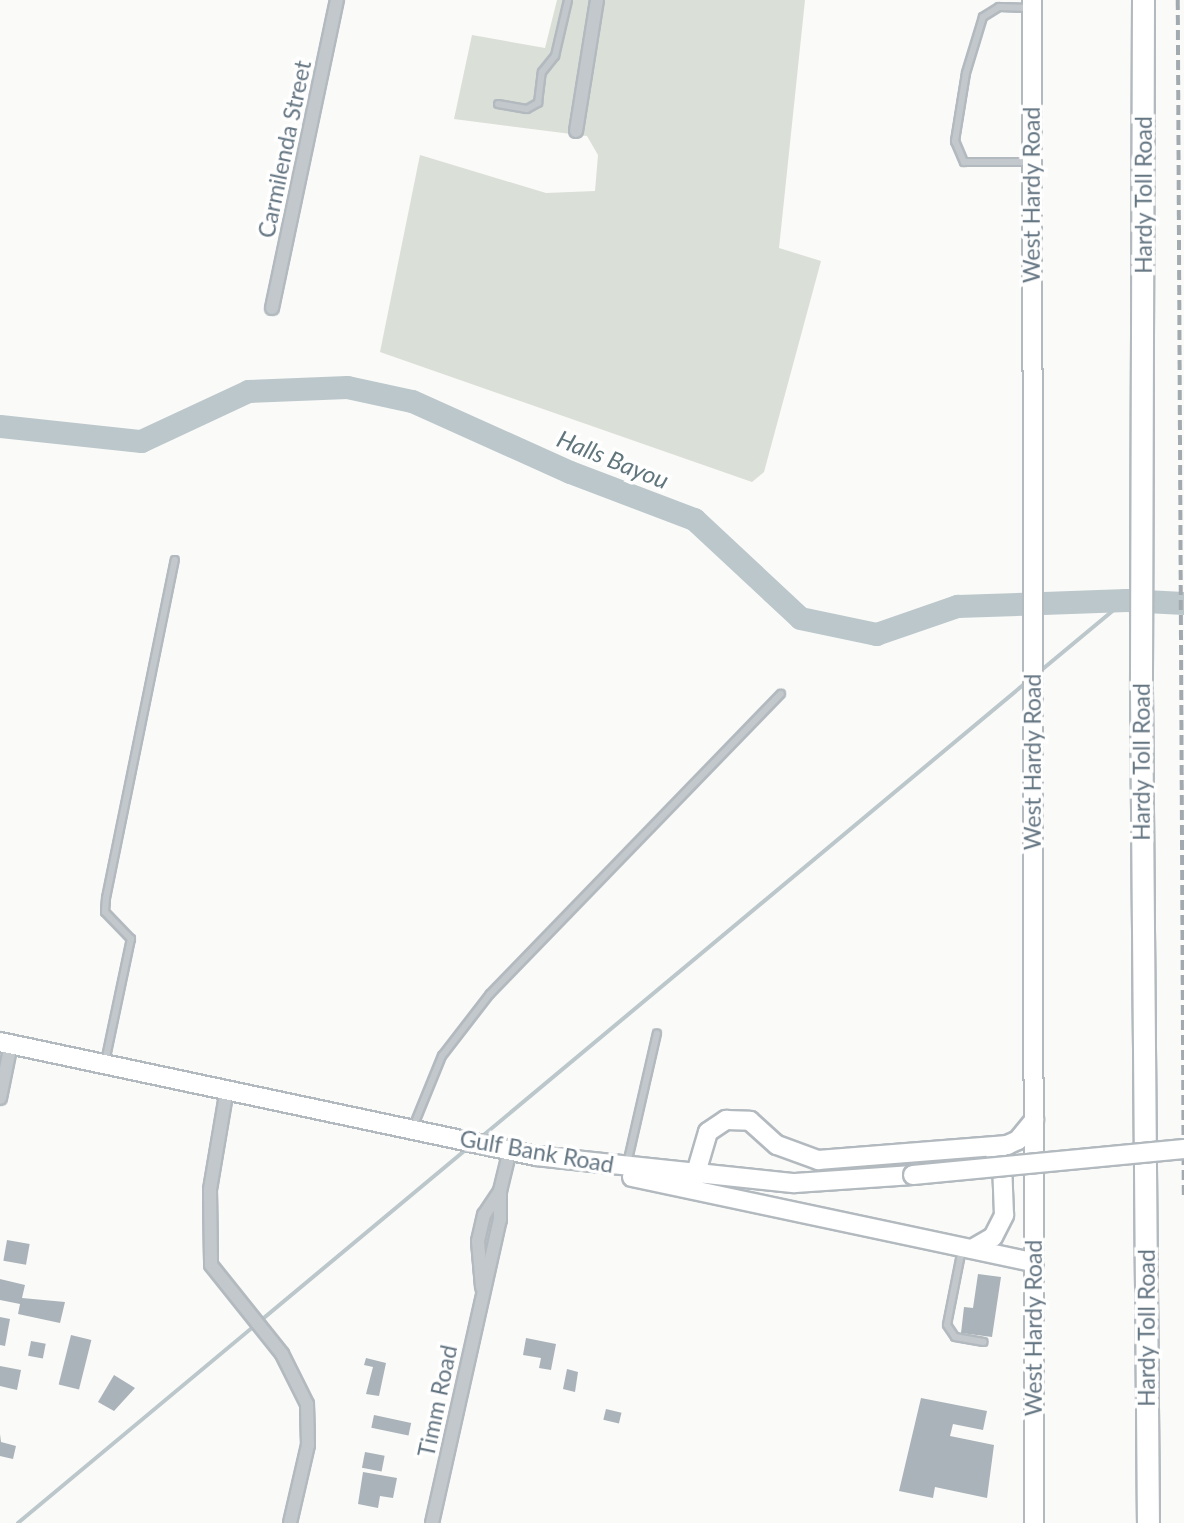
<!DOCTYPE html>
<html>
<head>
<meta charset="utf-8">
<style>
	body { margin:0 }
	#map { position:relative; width:1184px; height:1523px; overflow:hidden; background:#fafaf8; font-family:Lato,sans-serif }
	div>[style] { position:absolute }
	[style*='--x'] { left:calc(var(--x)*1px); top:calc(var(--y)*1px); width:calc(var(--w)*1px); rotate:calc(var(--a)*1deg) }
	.green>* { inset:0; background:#dadfd7 }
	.stream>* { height:3.5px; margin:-1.75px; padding:0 1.75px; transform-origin:1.75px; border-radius:1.75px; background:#bbc7cb }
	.river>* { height:23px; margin:-11.5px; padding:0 11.5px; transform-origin:11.5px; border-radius:11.5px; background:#bbc7cb }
	.building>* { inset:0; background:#aab3b9; transform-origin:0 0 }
	.roads { filter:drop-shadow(2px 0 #b3babf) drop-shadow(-2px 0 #b3babf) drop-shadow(0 2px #b3babf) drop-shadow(0 -2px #b3babf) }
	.service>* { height:6px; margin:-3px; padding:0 3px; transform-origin:3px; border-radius:3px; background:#c3c8cc }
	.minor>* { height:12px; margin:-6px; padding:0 6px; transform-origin:6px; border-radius:6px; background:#c3c8cc }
	.secondary>* { height:18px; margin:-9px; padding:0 9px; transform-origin:9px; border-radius:9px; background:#fff }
	.motorway>* { height:21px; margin:-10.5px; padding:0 10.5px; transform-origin:10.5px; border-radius:10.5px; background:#fff }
	.rail>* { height:3.5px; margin-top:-1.75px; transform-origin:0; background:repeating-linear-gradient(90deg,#a2aab0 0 10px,transparent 0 15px) }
	.bridges { filter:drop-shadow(2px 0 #b3babf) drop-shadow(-2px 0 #b3babf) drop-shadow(0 2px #b3babf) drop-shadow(0 -2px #b3babf) }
	.secondary-bridge>* { height:18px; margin:-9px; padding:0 9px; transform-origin:9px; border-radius:9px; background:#fff }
	span { translate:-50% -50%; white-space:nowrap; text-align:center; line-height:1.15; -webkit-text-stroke:7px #fff; paint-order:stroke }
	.street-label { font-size:23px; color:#657683 }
	.water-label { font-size:24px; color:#60757c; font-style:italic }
</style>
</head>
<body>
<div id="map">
	<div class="green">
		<div style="clip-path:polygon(557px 0,805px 0,779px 248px,821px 261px,764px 472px,752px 482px,380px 352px,420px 155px,546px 193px,595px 191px,598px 155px,587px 136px,454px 119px,472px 35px,545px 48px)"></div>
	</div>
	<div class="stream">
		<div style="--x:1038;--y:673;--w:114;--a:-39.7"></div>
		<div style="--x:479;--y:1139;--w:714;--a:-39.83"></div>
		<div style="--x:18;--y:1523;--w:586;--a:-39.81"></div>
	</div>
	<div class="river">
		<div style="--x:0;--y:426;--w:142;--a:6.1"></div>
		<div style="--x:141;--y:441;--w:118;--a:-25"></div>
		<div style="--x:248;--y:391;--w:99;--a:-2.3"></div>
		<div style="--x:347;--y:387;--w:66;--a:12.2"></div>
		<div style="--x:412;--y:401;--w:173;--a:24.2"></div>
		<div style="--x:570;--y:472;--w:133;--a:20.8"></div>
		<div style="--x:694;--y:519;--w:145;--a:43"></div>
		<div style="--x:800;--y:618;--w:78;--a:11.9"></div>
		<div style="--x:876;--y:634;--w:86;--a:-19.1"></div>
		<div style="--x:957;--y:606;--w:169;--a:-2"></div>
		<div style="--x:1126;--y:600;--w:58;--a:3"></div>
	</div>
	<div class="building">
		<div style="left:7px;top:1240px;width:23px;height:21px;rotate:10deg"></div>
		<div style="clip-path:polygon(978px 1274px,1001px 1277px,992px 1337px,961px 1333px,964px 1307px,973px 1308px)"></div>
		<div style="clip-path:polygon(0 1279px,25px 1285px,22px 1298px,65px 1302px,60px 1323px,18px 1314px,20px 1304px,0 1300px)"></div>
		<div style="clip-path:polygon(0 1317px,10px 1319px,5px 1346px,0 1345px)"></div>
		<div style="left:71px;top:1335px;width:21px;height:51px;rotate:14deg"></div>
		<div style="clip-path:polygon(526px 1338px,556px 1344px,551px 1370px,539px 1368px,541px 1358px,523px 1355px)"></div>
		<div style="left:31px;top:1341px;width:15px;height:15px;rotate:11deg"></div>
		<div style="clip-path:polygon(366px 1358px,386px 1363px,379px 1396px,366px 1394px,373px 1367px,364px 1365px)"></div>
		<div style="clip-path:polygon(0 1366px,21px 1370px,17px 1390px,0 1386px)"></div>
		<div style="clip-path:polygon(567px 1369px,578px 1372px,575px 1392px,563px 1389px)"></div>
		<div style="clip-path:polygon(114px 1375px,135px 1388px,114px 1411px,98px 1402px)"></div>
		<div style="clip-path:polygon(921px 1398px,987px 1411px,983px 1430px,953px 1424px,950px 1436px,994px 1445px,987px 1498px,935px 1487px,933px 1498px,899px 1491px)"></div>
		<div style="left:606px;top:1409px;width:16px;height:11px;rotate:14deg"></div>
		<div style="left:374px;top:1415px;width:38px;height:13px;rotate:12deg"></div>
		<div style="clip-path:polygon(0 1434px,1px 1442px,16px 1446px,13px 1459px,0 1456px)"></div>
		<div style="left:365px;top:1452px;width:20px;height:16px;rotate:11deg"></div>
		<div style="clip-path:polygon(363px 1472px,397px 1478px,393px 1498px,380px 1496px,378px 1508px,358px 1504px)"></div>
	</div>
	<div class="roads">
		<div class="service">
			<div style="--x:1030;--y:8;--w:31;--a:-178"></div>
			<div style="--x:999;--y:7;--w:19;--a:148"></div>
			<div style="--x:983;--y:17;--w:59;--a:106.9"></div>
			<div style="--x:966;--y:73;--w:69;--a:99.2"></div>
			<div style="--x:955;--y:141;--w:23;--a:67"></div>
			<div style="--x:964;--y:162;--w:67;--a:0"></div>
			<div style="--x:498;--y:104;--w:29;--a:10"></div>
			<div style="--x:527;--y:109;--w:13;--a:-29"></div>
			<div style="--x:538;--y:103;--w:31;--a:-83"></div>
			<div style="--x:542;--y:72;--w:21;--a:-51"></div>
			<div style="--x:555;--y:56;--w:57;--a:-76.9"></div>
			<div style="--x:105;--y:1062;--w:126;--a:-78.1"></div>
			<div style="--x:131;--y:939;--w:37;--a:-134"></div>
			<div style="--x:105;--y:912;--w:14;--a:-86"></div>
			<div style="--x:106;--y:898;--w:345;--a:-78.5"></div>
			<div style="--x:413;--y:1127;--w:77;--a:-67.8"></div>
			<div style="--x:442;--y:1056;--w:78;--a:-52.3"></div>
			<div style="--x:490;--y:994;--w:418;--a:-45.9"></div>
			<div style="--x:627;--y:1164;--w:134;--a:-77.1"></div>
			<div style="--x:962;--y:1249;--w:77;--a:101.2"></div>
			<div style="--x:947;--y:1325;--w:14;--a:56"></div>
			<div style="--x:955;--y:1337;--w:29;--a:10"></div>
		</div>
		<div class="minor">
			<div style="--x:576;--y:131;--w:133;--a:-80.9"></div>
			<div style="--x:272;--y:308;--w:315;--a:-78.1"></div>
			<div style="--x:227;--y:1089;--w:102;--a:99.6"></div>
			<div style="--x:210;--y:1190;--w:75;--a:89.2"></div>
			<div style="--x:211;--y:1265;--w:114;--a:51.4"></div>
			<div style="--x:282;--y:1354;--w:56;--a:63.4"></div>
			<div style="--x:307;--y:1404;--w:41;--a:88.6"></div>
			<div style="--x:308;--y:1445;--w:80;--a:103"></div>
			<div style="--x:0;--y:1098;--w:55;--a:-78.5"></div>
			<div style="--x:482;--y:1287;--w:46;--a:-95"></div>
			<div style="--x:478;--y:1241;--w:27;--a:-77"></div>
			<div style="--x:484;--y:1215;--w:29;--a:-56"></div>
			<div style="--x:432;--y:1523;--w:311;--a:-77.4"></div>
			<div style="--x:500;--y:1220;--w:29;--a:-90"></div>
			<div style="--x:500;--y:1191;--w:42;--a:-76.3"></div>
		</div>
		<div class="secondary">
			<div style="--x:1032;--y:0;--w:1523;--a:89.92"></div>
			<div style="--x:0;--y:1042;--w:548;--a:12.01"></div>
			<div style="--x:536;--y:1156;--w:260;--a:6"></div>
			<div style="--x:795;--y:1183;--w:118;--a:-3.9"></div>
			<div style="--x:632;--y:1177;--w:410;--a:12"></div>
			<div style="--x:693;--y:1183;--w:53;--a:-73.6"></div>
			<div style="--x:708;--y:1132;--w:22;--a:-34"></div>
			<div style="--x:726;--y:1120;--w:24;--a:2"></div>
			<div style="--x:750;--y:1121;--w:36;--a:42"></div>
			<div style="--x:777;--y:1145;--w:44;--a:20.1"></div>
			<div style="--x:818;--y:1160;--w:190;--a:-4.5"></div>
			<div style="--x:1007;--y:1145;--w:12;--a:-24"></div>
			<div style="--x:1018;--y:1140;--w:26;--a:-51"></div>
			<div style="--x:972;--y:1249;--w:24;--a:-30"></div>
			<div style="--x:993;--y:1237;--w:25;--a:-63"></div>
			<div style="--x:1004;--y:1215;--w:51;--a:-92.2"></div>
			<div style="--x:1002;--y:1164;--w:13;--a:-122"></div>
		</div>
		<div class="motorway">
			<div style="--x:1143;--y:0;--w:690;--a:90.17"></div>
			<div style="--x:1141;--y:690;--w:833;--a:89.52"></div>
		</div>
	</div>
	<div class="rail">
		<div style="--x:1178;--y:0;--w:1198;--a:89.71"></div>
	</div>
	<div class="bridges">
		<div class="secondary-bridge">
			<div style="--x:913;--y:1175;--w:272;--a:-5.5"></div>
		</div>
	</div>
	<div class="street-label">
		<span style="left:284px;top:149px;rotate:-78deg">Carmilenda Street</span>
		<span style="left:1031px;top:195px;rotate:-90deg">West Hardy Road</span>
		<span style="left:1143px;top:195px;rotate:-90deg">Hardy Toll Road</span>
		<span style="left:1032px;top:762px;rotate:-90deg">West Hardy Road</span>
		<span style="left:1141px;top:762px;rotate:-90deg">Hardy Toll Road</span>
		<span style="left:537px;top:1151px;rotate:10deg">Gulf Bank Road</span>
		<span style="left:1033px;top:1328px;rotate:-90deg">West Hardy Road</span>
		<span style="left:1146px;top:1328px;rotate:-90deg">Hardy Toll Road</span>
		<span style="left:437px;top:1401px;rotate:-78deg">Timm Road</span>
	</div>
	<div class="water-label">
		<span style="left:613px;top:459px;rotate:22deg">Halls Bayou</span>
	</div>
</div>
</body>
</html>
